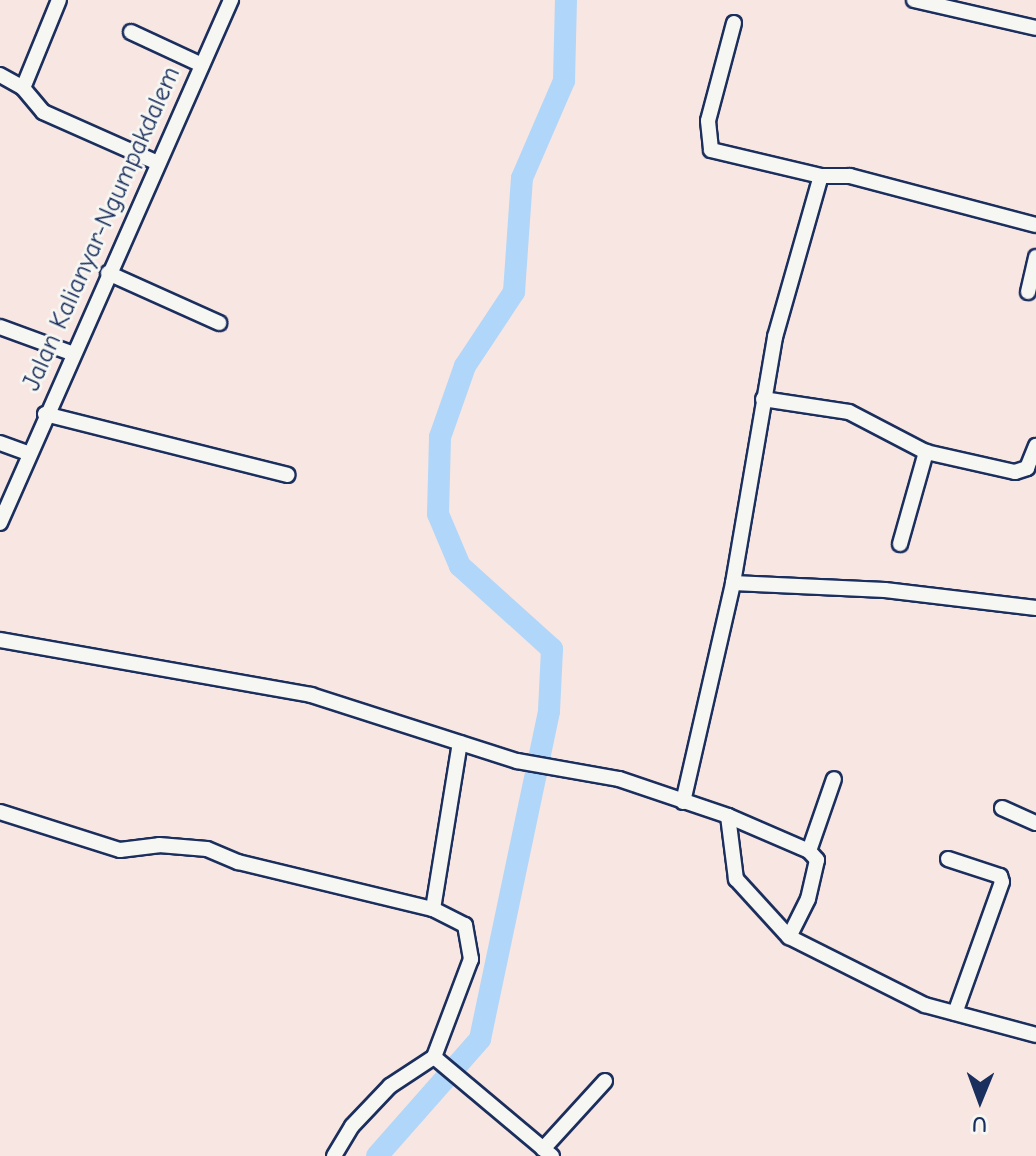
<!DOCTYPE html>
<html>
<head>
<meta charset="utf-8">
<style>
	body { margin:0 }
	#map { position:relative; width:1036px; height:1156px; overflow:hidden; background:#f8e6e2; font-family:"Comic Neue",sans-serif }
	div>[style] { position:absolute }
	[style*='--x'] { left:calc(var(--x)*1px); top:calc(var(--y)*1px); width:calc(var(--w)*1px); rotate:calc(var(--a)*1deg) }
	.river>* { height:22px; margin:-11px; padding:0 11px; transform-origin:11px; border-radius:11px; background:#b0d6f9 }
	.roads { filter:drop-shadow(2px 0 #1b2f5e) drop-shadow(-2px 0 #1b2f5e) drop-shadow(0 2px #1b2f5e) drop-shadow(0 -2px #1b2f5e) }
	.minor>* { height:14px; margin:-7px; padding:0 7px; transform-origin:7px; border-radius:7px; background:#f6f6f2 }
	span { translate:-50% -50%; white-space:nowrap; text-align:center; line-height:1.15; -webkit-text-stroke:6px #f6f6f2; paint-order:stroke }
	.street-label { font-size:26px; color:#1b2f5e }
	.north { position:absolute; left:940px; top:1060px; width:80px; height:80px; -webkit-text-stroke:6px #f6f6f2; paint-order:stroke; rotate:181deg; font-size:22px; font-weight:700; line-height:32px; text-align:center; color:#1b2f5e }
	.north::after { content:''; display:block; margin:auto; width:28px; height:36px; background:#1b2f5e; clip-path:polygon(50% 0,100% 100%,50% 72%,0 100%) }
</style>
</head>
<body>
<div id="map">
	<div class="river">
		<div style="--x:377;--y:1156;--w:156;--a:-48.6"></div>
		<div style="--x:480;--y:1039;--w:335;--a:-78.1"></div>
		<div style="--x:549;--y:711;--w:62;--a:-87.2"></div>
		<div style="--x:552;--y:649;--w:124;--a:-137.9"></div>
		<div style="--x:460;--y:566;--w:56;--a:-112.9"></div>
		<div style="--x:438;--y:514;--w:77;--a:-88.5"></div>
		<div style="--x:440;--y:437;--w:75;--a:-70.6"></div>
		<div style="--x:465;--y:366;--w:89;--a:-56.5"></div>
		<div style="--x:514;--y:292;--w:114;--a:-86"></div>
		<div style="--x:522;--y:178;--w:106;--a:-66.6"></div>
		<div style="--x:564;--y:81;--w:81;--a:-88.6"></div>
	</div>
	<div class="roads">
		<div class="minor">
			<div style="--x:914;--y:0;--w:125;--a:12.9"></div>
			<div style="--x:734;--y:23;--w:101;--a:104.9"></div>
			<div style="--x:708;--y:121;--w:29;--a:84"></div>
			<div style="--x:711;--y:150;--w:113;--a:13.3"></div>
			<div style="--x:131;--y:32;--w:78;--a:24.9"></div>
			<div style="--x:0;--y:75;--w:26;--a:29"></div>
			<div style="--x:23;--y:88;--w:31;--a:50"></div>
			<div style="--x:43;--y:112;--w:126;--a:23.9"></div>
			<div style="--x:23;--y:88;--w:95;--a:-67.8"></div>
			<div style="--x:108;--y:273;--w:122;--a:24.2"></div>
			<div style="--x:1028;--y:292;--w:36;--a:-77"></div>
			<div style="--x:0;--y:327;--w:76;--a:20.1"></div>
			<div style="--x:763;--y:399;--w:87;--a:8.6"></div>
			<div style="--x:849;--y:412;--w:87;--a:27.5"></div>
			<div style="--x:926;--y:452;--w:91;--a:12.7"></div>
			<div style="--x:1015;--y:472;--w:13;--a:-18"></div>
			<div style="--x:1027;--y:468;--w:24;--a:-68"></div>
			<div style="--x:45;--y:414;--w:250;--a:14.1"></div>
			<div style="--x:0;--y:443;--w:30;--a:20"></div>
			<div style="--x:0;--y:523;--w:572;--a:-66.17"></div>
			<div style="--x:900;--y:544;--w:96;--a:-74.2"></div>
			<div style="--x:733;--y:583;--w:152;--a:2.6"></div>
			<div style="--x:885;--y:590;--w:152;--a:6.8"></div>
			<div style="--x:0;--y:640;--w:316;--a:10"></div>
			<div style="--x:311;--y:695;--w:216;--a:17.8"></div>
			<div style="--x:517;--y:761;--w:104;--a:10"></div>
			<div style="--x:619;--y:779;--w:115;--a:18.7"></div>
			<div style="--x:728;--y:816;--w:88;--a:23.4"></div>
			<div style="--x:809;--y:851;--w:12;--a:48"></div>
			<div style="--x:817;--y:860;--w:40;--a:103"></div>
			<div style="--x:808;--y:899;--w:42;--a:116.6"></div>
			<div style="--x:789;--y:937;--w:152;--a:26.6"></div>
			<div style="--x:925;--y:1005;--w:115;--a:15.1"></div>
			<div style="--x:683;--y:802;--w:225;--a:-77.1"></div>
			<div style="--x:733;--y:583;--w:250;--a:-80.3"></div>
			<div style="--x:775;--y:337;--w:167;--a:-74.1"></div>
			<div style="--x:821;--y:176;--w:29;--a:0"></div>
			<div style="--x:850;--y:176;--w:192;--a:14.8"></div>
			<div style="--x:1002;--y:808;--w:37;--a:24"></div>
			<div style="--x:0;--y:812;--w:126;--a:17.6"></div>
			<div style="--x:120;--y:850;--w:39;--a:-7"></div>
			<div style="--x:159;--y:845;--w:48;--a:4.8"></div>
			<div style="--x:207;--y:849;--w:34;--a:23"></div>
			<div style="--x:238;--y:862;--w:201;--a:13.6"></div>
			<div style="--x:433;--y:909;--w:36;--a:27"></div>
			<div style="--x:465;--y:925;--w:35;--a:80"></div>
			<div style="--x:471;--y:959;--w:105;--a:110.7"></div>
			<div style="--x:434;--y:1057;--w:53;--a:146.6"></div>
			<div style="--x:390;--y:1086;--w:55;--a:133.5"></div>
			<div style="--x:352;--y:1126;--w:35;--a:121"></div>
			<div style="--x:728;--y:816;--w:64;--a:82.8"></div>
			<div style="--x:736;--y:879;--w:79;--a:47.6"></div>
			<div style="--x:809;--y:851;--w:76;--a:-70.9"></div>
			<div style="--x:948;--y:859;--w:55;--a:18.1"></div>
			<div style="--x:1000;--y:876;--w:6;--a:72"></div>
			<div style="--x:1002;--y:882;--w:139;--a:109.7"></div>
			<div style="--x:433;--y:909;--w:168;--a:-80.8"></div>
			<div style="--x:434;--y:1057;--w:154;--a:40"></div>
			<div style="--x:543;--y:1149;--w:92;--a:-47.6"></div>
		</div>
	</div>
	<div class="street-label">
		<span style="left:102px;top:229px;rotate:-66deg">Jalan Kalianyar-Ngumpakdalem</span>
	</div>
	<div class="north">U</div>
</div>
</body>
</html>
